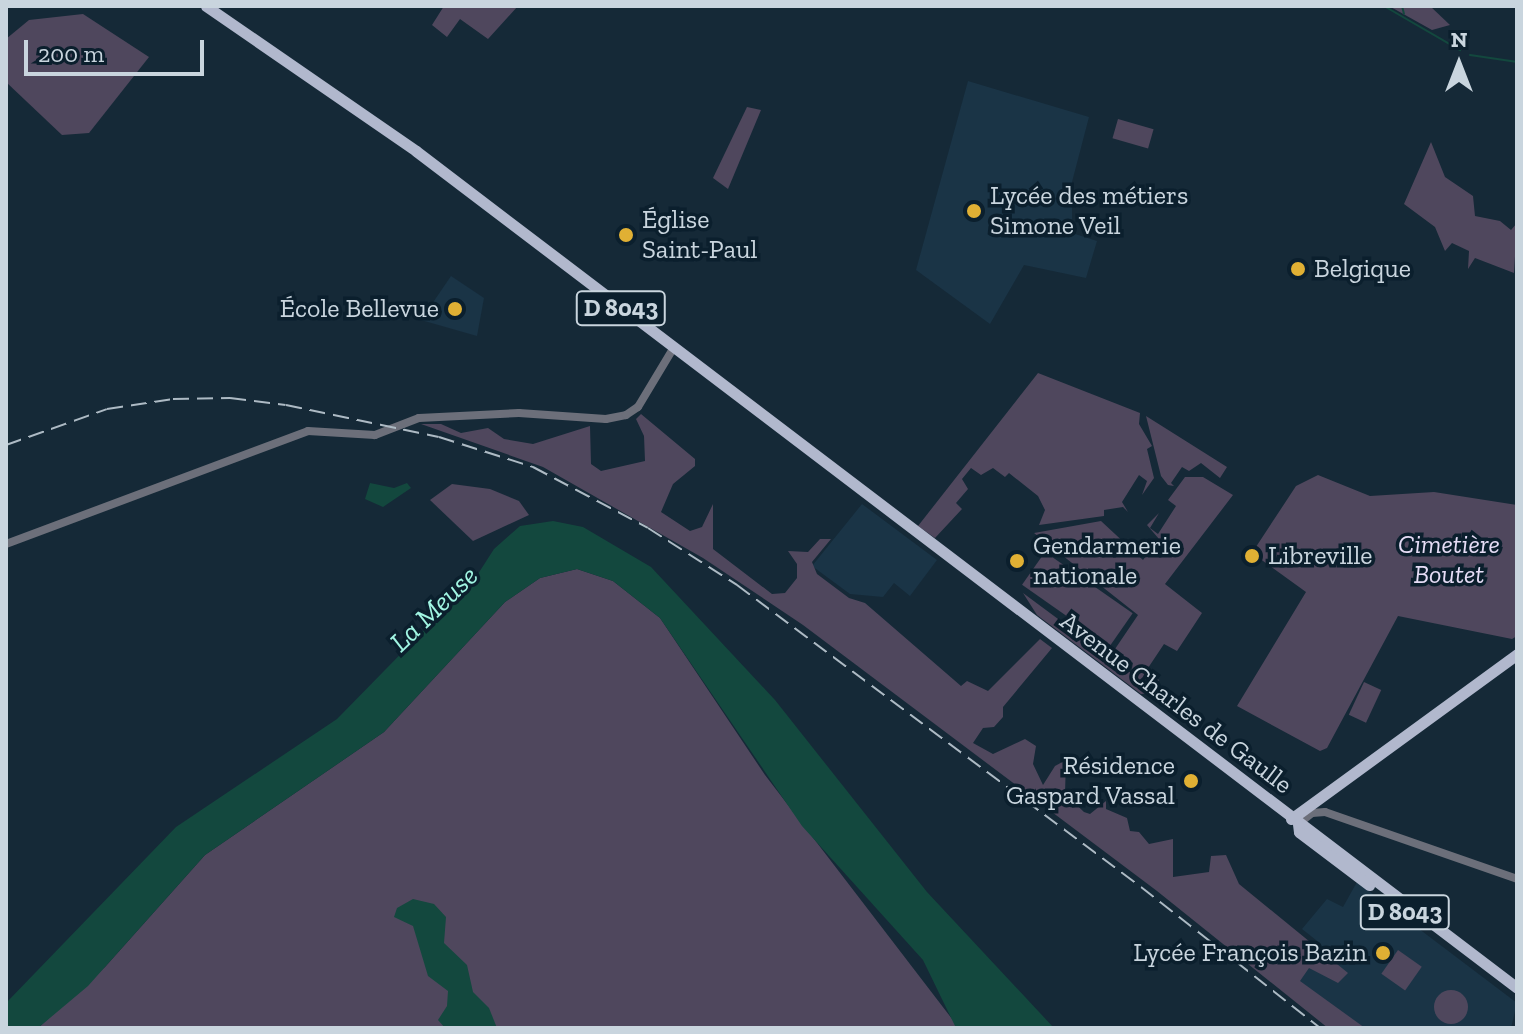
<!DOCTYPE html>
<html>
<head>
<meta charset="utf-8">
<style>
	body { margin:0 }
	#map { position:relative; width:1523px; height:1034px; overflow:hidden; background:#152937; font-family:"Zilla Slab",serif }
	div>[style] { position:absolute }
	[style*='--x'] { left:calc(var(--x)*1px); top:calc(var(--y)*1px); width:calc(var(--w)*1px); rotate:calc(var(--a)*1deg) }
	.built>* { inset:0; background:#1a3446 }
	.green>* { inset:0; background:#4f475d; transform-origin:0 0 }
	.round { border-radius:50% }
	.water>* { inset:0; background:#13483e }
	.stream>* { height:2px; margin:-1px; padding:0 1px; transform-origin:1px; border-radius:1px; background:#13483e }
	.minor>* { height:8px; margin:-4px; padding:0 4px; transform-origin:4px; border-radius:4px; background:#6c6f7a }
	.major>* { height:11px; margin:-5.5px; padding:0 5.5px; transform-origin:5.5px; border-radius:5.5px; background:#b1b8cd }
	.rail>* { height:2px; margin-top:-1px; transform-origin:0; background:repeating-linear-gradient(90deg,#adbac4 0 16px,transparent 0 24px) }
	.dots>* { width:22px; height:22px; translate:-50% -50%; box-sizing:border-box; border:4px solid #0b1f2d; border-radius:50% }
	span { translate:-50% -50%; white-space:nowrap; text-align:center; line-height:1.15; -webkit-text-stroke:7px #0b1f2d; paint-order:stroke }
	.shield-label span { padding:2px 6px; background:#0b1f2d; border:2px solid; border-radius:6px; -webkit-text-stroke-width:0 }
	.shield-label { font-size:24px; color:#c9d5de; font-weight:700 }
	.poi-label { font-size:26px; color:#c9d5de }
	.left { translate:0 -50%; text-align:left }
	.right { translate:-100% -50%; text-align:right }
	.park-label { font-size:26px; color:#e6ddf6; font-style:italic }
	.street-label { font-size:26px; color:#c9d5de }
	.water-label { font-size:28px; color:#a1f6e3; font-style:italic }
	.frame { position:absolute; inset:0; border:8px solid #c9d5de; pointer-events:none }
	.north { position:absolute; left:1419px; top:24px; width:80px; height:80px; -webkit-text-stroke:6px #0b1f2d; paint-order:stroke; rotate:0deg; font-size:22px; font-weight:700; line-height:32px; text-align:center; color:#c9d5de }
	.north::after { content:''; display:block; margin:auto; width:28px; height:36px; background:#c9d5de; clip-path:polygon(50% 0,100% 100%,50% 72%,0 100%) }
	.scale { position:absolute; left:24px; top:40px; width:180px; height:36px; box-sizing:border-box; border:4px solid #c9d5de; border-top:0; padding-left:10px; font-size:24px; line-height:28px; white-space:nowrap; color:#c9d5de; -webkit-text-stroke:6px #0b1f2d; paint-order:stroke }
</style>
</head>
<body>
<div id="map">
	<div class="built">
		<div style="clip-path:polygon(968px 81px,1089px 117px,1072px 182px,1072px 233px,1097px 241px,1086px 278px,1024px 265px,990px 324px,916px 270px)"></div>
		<div style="clip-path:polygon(451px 276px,484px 298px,477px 336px,421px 320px)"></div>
		<div style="clip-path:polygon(862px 504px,937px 560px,910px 596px,894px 583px,883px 597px,850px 594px,812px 566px)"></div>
		<div style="clip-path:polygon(1357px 882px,1517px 1003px,1511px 1028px,1344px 1028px,1290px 983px,1321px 944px,1302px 929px,1327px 899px,1343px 907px)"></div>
	</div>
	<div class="green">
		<div style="clip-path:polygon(444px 6px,518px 6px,488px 39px,460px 19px,447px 37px,432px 25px)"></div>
		<div style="clip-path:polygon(1389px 6px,1430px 6px,1450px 25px,1432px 30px)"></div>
		<div style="clip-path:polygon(83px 14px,149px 57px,89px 133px,62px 135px,6px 82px,6px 39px,29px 20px)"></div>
		<div style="clip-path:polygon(747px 107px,761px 110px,728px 189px,713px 178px)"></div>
		<div style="left:1118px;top:119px;width:37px;height:20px;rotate:16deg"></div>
		<div style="clip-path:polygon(1431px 142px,1445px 177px,1473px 196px,1475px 216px,1500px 221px,1511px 230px,1517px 223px,1514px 273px,1475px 258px,1468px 269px,1469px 251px,1452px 243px,1445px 251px,1435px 227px,1404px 204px)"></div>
		<div style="clip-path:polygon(1038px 373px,1140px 413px,1139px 424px,1152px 446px,1147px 449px,1154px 478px,1142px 495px,1147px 481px,1139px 475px,1122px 502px,1128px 512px,1123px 507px,1104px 510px,1104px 516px,1039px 525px,1045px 510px,1038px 496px,1009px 473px,1005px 477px,993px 468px,981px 475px,971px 468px,962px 479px,968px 489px,956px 503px,962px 509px,935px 538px,918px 526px)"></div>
		<div style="clip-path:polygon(641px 414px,695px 459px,695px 466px,673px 484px,661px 512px,690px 531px,702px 527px,713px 504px,713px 549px,772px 594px,785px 593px,797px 578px,797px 564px,788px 551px,808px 552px,820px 539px,831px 539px,812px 562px,817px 574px,849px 598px,865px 603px,961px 686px,967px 681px,988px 691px,1040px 639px,1052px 648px,1003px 707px,1003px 717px,994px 727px,983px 728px,973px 743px,993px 754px,1025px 739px,1036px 746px,1033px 764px,1043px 785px,1055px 766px,1066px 760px,1065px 794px,1084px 812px,1090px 814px,1106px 801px,1106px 809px,1127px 818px,1130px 831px,1139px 832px,1149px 844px,1173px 839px,1173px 877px,1209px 872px,1211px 856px,1226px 855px,1239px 884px,1348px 973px,1338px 983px,1309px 968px,1300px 981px,1365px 1028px,1328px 1028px,1157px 891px,803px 625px,703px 558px,543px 467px,421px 424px,441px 424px,461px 433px,488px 428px,504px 439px,533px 444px,590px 426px,591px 464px,601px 471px,645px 461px,644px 436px,636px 419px)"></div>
		<div style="clip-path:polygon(1146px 416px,1227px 467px,1220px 478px,1201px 463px,1189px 471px,1182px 467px,1171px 483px,1174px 486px,1168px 485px,1161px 476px)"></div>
		<div style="clip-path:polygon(1318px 475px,1370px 496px,1434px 492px,1517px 505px,1517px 636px,1512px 639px,1398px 616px,1327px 748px,1320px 751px,1237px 706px,1306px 592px,1252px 553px,1296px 486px)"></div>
		<div style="clip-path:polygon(1185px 477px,1203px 477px,1233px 495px,1165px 584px,1202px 613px,1177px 651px,1164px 644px,1146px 671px,1159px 680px,1151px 693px,1141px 694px,1037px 615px,1023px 593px,1131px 673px,1133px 663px,1115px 649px,1138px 615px,1034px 533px,1101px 521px,1143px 560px,1159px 539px,1147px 525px,1159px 513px,1150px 528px,1158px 534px,1176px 506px,1168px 500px)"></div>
		<div style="clip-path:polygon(452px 484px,490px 489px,519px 501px,529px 515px,473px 541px,430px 500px)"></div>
		<div style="left:1045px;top:552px;width:107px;height:40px;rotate:35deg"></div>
		<div style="clip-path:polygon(577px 569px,613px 581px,660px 618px,765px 775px,959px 1028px,38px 1028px,105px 967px,205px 855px,384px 732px,505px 602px,540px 578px)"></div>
		<div style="left:1364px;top:682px;width:19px;height:36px;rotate:25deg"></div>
		<div style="left:1398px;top:950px;width:29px;height:29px;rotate:35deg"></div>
		<div class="round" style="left:1434px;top:990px;width:34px;height:34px"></div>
	</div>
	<div class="water">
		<div style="clip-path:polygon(370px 483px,394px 488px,407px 483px,411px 488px,383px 507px,365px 499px)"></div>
		<div style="clip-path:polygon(553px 521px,583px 527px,651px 567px,775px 700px,927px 892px,1054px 1028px,956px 1028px,923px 960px,802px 826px,660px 618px,613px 581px,577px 569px,540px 578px,505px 602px,384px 732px,205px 855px,88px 986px,38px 1028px,6px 1028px,6px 1003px,176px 827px,337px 719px,476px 577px,494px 549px,520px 526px)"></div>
		<div style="clip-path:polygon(413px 899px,434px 904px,446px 917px,444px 943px,467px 965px,473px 992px,489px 1008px,497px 1028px,445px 1028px,438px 1020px,447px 1006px,448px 991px,428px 976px,413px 926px,394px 917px,397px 908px)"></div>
	</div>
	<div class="stream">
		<div style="--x:1384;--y:6;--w:88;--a:30.1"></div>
		<div style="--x:1402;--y:6;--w:8;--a:76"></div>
		<div style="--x:1470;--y:55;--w:48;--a:8.5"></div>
	</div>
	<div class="minor">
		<div style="--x:6;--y:544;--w:322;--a:-20.5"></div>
		<div style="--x:308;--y:431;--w:67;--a:3.4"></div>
		<div style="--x:375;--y:435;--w:47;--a:-21.1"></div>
		<div style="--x:419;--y:418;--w:100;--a:-2.9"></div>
		<div style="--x:519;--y:413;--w:87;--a:3.9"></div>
		<div style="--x:606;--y:419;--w:20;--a:-11"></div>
		<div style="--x:626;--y:415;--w:14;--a:-34"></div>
		<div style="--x:638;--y:407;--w:70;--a:-59"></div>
		<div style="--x:1298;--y:824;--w:18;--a:-38"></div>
		<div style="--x:1312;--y:813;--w:13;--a:-4"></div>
		<div style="--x:1325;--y:812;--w:203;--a:19.2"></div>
	</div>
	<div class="major">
		<div style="--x:206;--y:6;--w:255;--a:34.6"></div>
		<div style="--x:416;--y:151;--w:1383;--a:37.24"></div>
		<div style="--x:1291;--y:819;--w:280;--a:-36.1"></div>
		<div style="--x:1298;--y:824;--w:8;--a:83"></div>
		<div style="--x:1299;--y:832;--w:88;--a:37.1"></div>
	</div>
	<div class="rail">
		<div style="--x:6;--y:445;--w:107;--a:-19.6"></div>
		<div style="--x:107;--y:409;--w:67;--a:-8.6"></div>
		<div style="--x:173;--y:399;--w:57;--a:-1"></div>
		<div style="--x:230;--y:398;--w:56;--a:7.1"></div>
		<div style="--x:286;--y:405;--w:156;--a:11.8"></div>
		<div style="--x:439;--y:437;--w:99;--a:17.7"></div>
		<div style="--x:533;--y:467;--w:130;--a:27.9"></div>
		<div style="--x:648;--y:528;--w:106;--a:32.6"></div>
		<div style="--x:737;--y:585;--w:504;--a:36.78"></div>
		<div style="--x:1141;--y:887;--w:228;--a:38.2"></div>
	</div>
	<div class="dots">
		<div style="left:974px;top:211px;background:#e0b034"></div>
		<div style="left:626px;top:235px;background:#e0b034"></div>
		<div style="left:1298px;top:269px;background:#e0b034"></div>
		<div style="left:455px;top:309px;background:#e0b034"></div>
		<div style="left:1252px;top:556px;background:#e0b034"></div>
		<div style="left:1017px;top:561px;background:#e0b034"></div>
		<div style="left:1191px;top:781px;background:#e0b034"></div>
		<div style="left:1383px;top:953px;background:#e0b034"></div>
	</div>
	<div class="shield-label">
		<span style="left:621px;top:308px">D 8043</span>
		<span style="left:1405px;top:912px">D 8043</span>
	</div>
	<div class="poi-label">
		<span class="left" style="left:990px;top:211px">Lycée des métiers<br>Simone Veil</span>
		<span class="left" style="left:642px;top:235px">Église<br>Saint-Paul</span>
		<span class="left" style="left:1314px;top:269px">Belgique</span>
		<span class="right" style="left:439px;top:309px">École Bellevue</span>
		<span class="left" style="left:1033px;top:561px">Gendarmerie<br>nationale</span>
		<span class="left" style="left:1268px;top:556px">Libreville</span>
		<span class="right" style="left:1175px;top:781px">Résidence<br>Gaspard Vassal</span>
		<span class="right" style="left:1367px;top:953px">Lycée François Bazin</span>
	</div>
	<div class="park-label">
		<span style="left:1449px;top:560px">Cimetière<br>Boutet</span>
	</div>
	<div class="street-label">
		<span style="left:1176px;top:703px;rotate:37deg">Avenue Charles de Gaulle</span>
	</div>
	<div class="water-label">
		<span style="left:434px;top:609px;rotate:-44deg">La Meuse</span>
	</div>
	<div class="frame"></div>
	<div class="north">N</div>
	<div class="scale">200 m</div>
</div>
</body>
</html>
